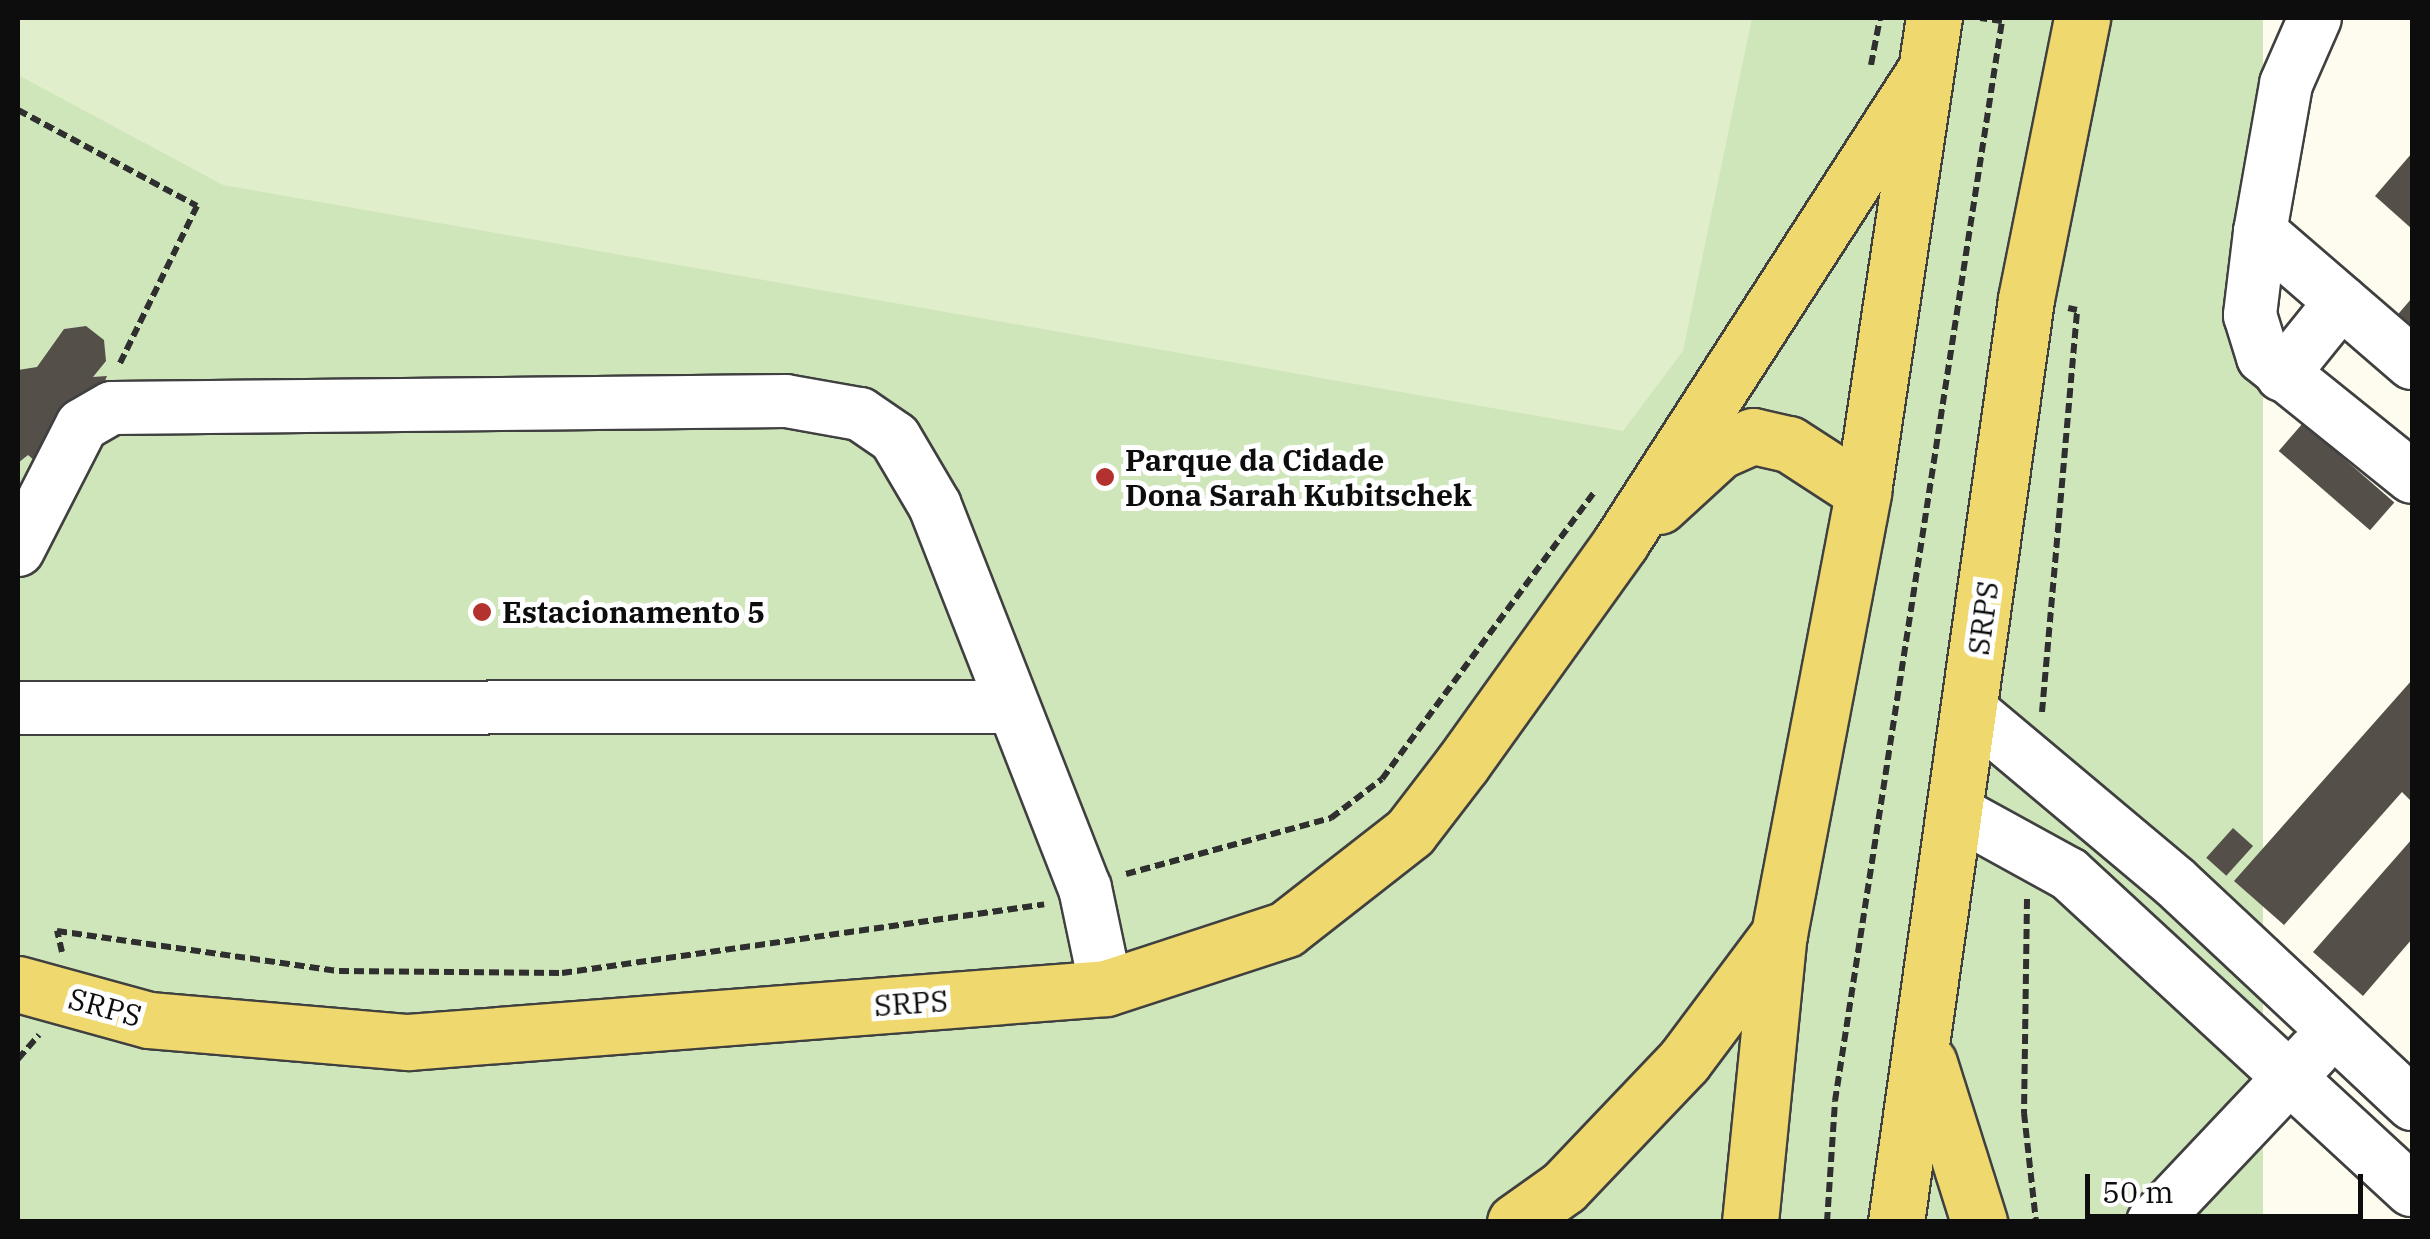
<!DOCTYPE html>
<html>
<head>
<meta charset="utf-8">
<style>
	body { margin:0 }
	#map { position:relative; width:2430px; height:1239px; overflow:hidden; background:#fefcee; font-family:"IBM Plex Serif",serif }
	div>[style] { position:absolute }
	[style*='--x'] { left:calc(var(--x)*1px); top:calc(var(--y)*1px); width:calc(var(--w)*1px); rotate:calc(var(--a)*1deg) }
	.green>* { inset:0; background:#cee6ba; transform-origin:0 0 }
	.pitch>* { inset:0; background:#e0eecb }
	.building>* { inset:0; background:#554f4a; transform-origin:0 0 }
	.path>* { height:6px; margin-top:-3px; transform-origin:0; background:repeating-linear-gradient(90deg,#2f2f2f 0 10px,transparent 0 15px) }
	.roads { filter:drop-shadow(2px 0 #404040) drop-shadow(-2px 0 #404040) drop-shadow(0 2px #404040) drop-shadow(0 -2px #404040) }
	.minor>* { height:52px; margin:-26px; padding:0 26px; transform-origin:26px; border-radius:26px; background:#fff }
	.major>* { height:55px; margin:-27.5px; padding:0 27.5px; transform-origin:27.5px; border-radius:27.5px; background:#efd86d }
	.dots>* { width:28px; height:28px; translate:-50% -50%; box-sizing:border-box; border:5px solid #fff; border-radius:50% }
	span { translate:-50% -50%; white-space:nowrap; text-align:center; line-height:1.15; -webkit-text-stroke:10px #fff; paint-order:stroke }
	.poi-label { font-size:30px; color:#0d0d0d; font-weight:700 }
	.left { translate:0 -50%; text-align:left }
	.street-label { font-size:30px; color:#0d0d0d }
	.frame { position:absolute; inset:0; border:20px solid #0d0d0d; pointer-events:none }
	.scale { position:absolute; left:2085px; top:1174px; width:278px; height:45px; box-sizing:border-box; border:5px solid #0d0d0d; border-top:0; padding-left:12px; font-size:30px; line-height:35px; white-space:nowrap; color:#0d0d0d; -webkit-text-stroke:8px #fff; paint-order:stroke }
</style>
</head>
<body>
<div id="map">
	<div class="green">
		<div style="left:18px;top:18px;width:2245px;height:1203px"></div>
	</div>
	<div class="pitch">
		<div style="clip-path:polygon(18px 18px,1752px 18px,1683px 351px,1623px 431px,223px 185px,18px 75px)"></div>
	</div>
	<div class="building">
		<div style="clip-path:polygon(2412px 153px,2412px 229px,2375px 196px)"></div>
		<div style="clip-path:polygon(2412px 298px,2412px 349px,2387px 327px)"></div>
		<div style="clip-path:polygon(86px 326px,104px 340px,106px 361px,93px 377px,107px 376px,94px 406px,41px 466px,28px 455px,18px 463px,18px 370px,37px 367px,64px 329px)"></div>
		<div style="left:2303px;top:423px;width:121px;height:37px;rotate:41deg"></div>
		<div style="clip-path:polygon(2412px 680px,2412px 802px,2402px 792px,2284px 925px,2234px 881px)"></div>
		<div style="left:2233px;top:828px;width:27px;height:40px;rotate:42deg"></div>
		<div style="clip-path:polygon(2412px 839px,2412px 939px,2363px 996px,2313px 952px)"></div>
	</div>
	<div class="path">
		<div style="--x:1871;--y:65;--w:48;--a:-79.2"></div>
		<div style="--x:18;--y:110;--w:203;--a:28.2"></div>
		<div style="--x:197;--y:206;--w:175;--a:116.1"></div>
		<div style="--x:2042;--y:712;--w:404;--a:-85"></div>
		<div style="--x:2077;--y:310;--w:9;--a:-167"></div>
		<div style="--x:1126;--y:874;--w:213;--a:-15.3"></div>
		<div style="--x:1331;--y:818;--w:64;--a:-37.4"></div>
		<div style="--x:1382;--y:779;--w:356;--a:-53.5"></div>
		<div style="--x:2027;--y:899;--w:214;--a:90.8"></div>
		<div style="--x:2024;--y:1113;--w:110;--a:83.7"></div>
		<div style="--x:62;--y:952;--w:22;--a:-103"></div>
		<div style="--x:57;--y:931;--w:285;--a:8.1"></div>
		<div style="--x:339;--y:971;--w:223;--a:0.5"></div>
		<div style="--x:562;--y:973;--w:487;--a:-8.1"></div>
		<div style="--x:18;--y:1059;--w:32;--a:-49"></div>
		<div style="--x:1827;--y:1222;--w:121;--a:-86.2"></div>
		<div style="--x:1835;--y:1101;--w:1093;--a:-81.21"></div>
		<div style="--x:2002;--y:21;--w:22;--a:-172"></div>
	</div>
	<div class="roads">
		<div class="minor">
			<div style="--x:2260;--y:232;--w:150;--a:-80"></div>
			<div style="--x:2286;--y:84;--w:72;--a:-66.3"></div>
			<div style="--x:2412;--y:363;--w:201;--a:-139.2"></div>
			<div style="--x:2260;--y:232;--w:84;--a:96.9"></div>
			<div style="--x:2250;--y:315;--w:44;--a:72.8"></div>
			<div style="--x:2263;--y:357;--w:191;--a:38.8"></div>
			<div style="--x:2282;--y:375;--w:94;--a:-51.1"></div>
			<div style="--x:18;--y:550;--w:140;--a:-62.9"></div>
			<div style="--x:82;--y:425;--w:34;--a:-30"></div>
			<div style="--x:112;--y:408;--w:674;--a:-0.6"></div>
			<div style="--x:786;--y:401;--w:75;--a:10"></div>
			<div style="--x:860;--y:414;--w:42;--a:34.4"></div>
			<div style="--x:895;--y:438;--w:79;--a:59.5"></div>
			<div style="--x:935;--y:506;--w:410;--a:68.6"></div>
			<div style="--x:1085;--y:888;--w:102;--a:78.1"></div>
			<div style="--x:18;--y:708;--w:991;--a:-0.06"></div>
			<div style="--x:1970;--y:710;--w:268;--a:40"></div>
			<div style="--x:2175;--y:882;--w:325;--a:43.1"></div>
			<div style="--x:1956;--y:812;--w:129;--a:28.8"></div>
			<div style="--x:2069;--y:874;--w:466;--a:42.7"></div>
			<div style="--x:2153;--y:1222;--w:234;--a:-46.6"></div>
		</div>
		<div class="major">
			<div style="--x:1659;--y:506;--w:81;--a:-42.5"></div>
			<div style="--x:1719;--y:451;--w:37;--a:-24"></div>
			<div style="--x:1753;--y:436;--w:37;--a:13"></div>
			<div style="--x:1789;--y:444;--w:88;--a:33"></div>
			<div style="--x:18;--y:984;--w:136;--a:15.4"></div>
			<div style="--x:149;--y:1020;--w:260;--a:4.9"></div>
			<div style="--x:408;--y:1042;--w:700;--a:-4.42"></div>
			<div style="--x:1106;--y:988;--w:189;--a:-18.1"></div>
			<div style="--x:1286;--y:929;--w:157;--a:-38"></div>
			<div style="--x:1410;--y:832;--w:87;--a:-52.5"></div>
			<div style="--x:1463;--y:763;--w:272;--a:-54.4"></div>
			<div style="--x:1621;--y:542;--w:557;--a:-57.17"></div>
			<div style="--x:1929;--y:1063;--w:167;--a:72.5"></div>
			<div style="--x:1515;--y:1222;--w:60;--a:-35.5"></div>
			<div style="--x:1564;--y:1187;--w:174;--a:-46.4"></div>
			<div style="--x:1684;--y:1061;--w:159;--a:-53.2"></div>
			<div style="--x:1750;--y:1222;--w:289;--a:-84.3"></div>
			<div style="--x:1779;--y:934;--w:450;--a:-79.2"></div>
			<div style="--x:1863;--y:492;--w:479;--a:-81.5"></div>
			<div style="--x:1896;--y:1222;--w:932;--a:-81.98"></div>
			<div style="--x:2026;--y:299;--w:287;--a:-78.7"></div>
		</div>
	</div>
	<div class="dots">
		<div style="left:1105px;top:477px;background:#b3312e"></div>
		<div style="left:482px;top:612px;background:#b3312e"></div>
	</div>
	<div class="poi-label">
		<span class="left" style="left:1125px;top:477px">Parque da Cidade<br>Dona Sarah Kubitschek</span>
		<span class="left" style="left:502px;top:612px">Estacionamento 5</span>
	</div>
	<div class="street-label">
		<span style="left:1983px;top:618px;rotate:-82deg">SRPS</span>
		<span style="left:911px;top:1003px;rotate:-4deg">SRPS</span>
		<span style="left:105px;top:1007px;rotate:15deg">SRPS</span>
	</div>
	<div class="frame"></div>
	<div class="scale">50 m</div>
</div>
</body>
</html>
